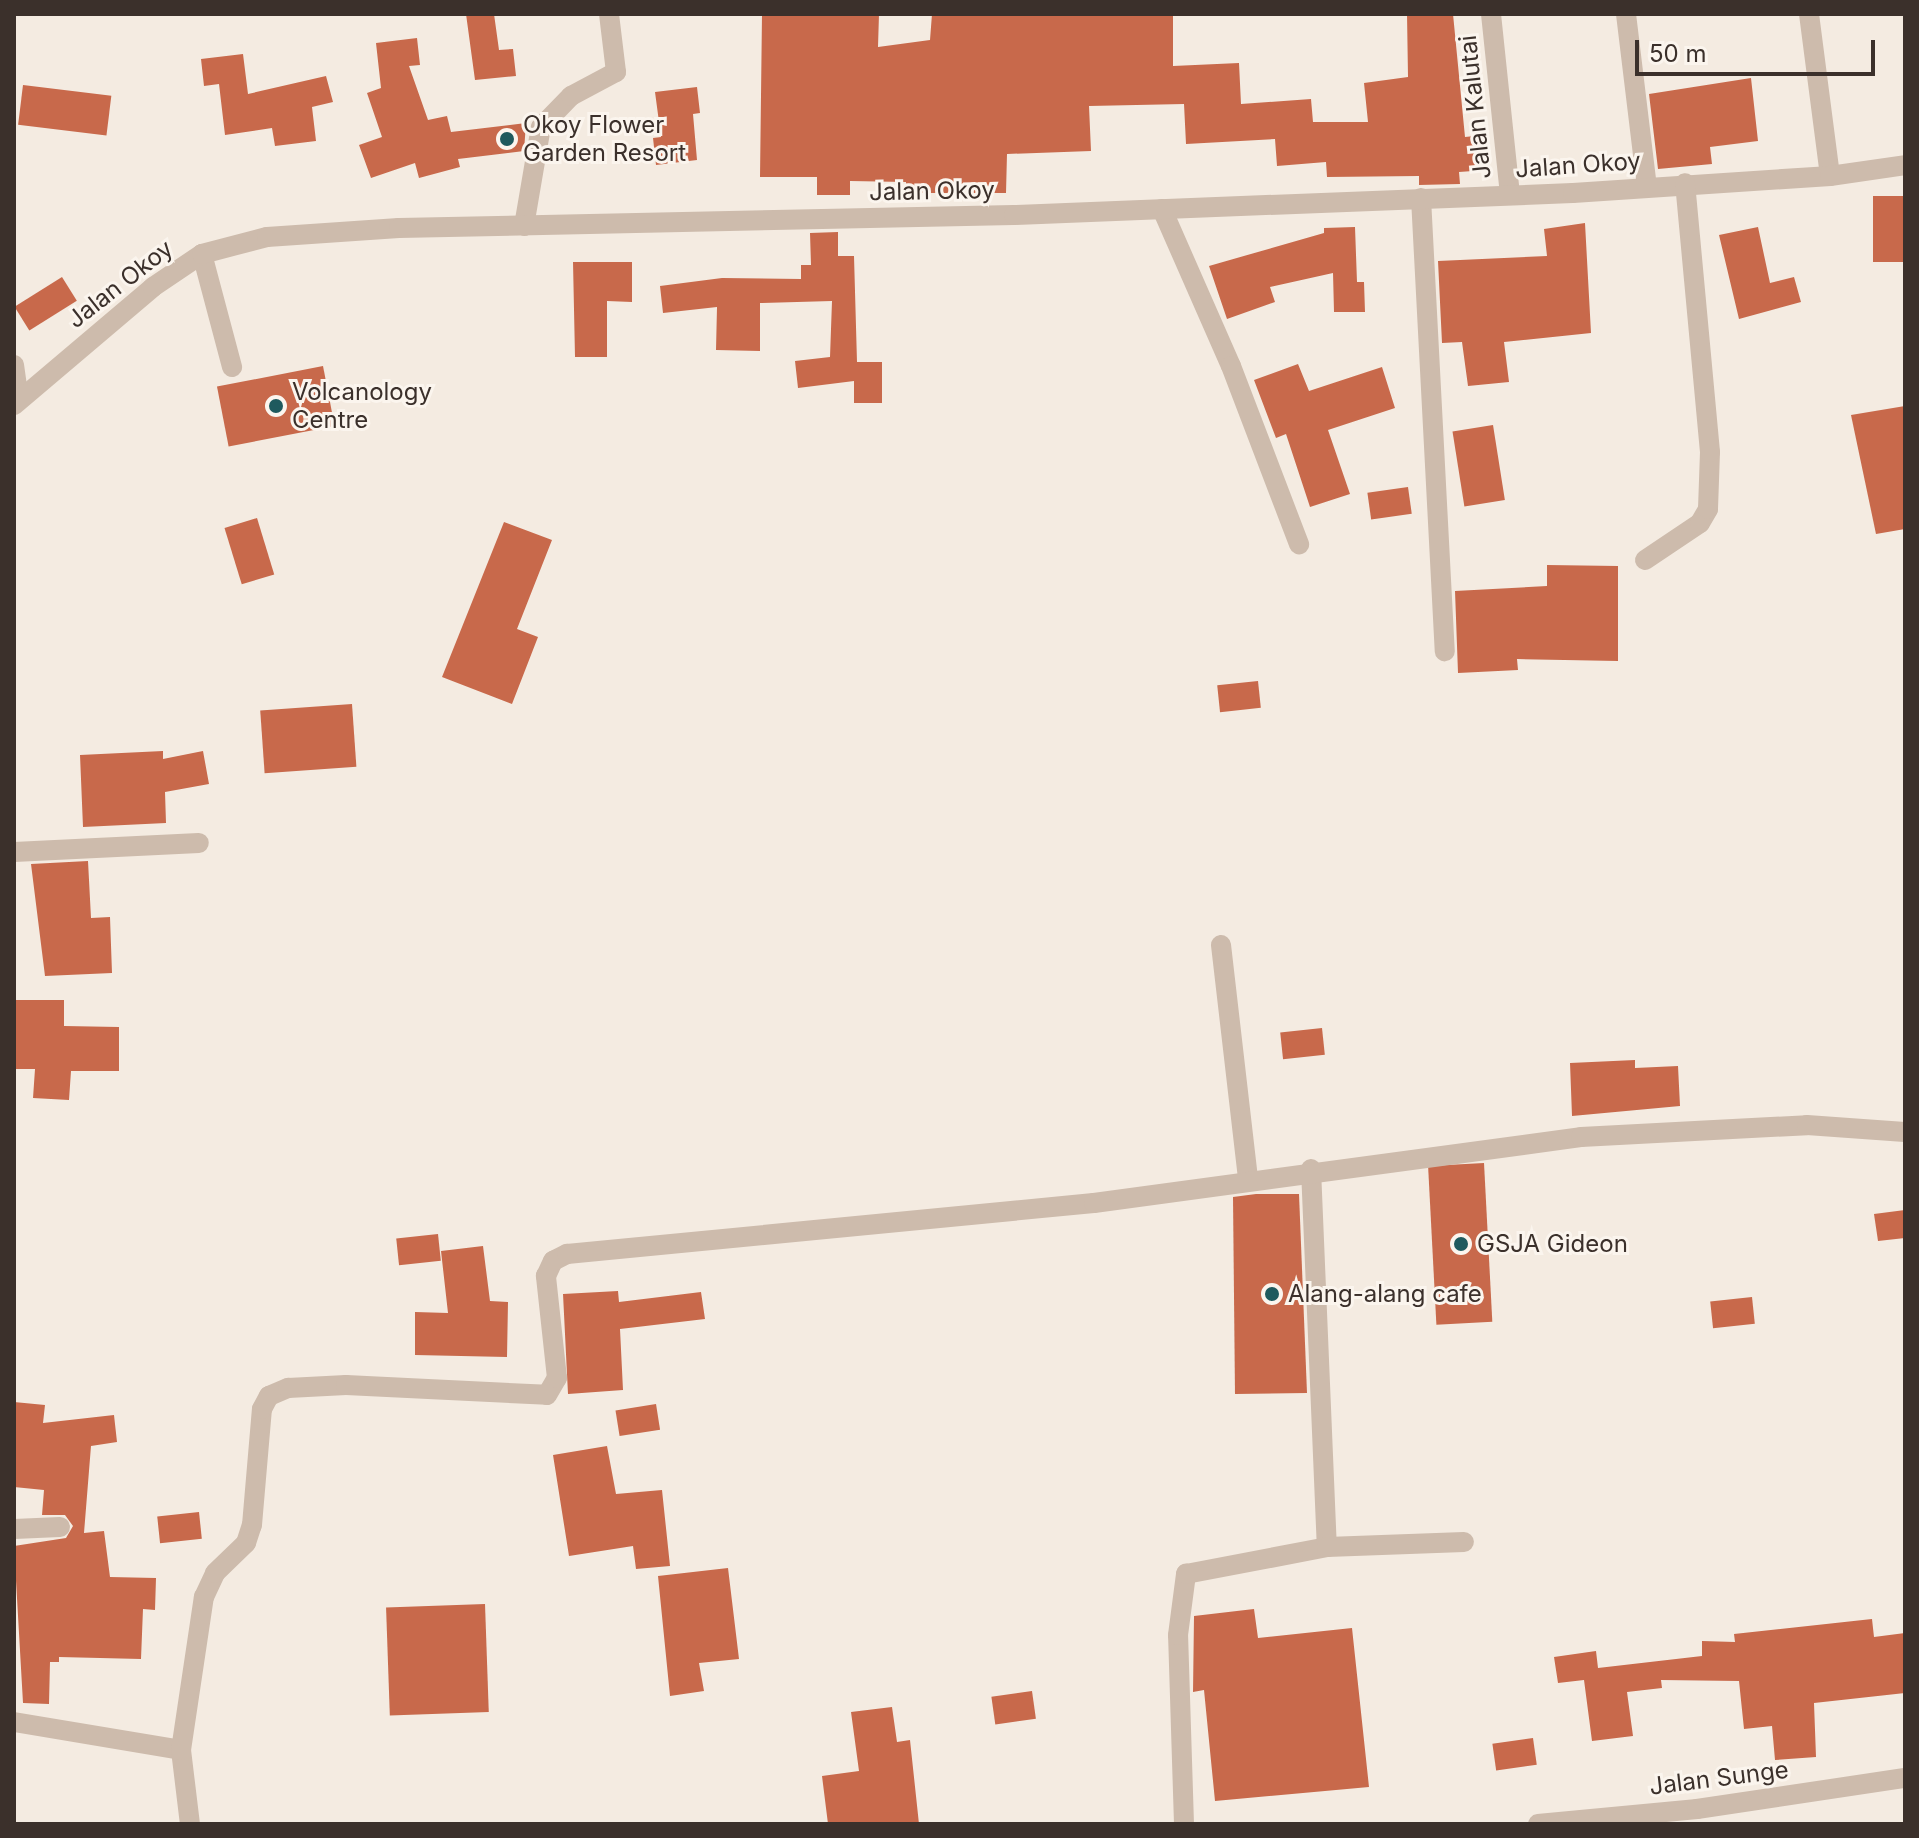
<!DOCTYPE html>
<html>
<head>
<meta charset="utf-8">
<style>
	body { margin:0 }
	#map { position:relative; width:1919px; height:1838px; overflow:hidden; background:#f4ebe1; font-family:Inter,sans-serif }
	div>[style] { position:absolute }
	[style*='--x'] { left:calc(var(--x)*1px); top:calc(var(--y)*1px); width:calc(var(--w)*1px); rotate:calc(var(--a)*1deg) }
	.building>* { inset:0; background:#c8694b; transform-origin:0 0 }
	.minor>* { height:20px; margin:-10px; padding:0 10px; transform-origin:10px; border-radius:10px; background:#cdbbac }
	.dots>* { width:22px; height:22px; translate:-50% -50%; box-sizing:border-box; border:4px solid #fbf5ee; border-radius:50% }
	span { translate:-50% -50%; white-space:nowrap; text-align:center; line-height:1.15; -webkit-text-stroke:6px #fbf5ee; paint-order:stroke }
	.street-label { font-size:24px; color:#3b302b }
	.poi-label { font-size:24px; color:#3b302b }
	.left { translate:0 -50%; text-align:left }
	.frame { position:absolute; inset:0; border:16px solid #3b302b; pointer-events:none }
	.scale { position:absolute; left:1635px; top:40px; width:240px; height:36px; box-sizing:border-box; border:4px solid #3b302b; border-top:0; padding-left:10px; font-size:24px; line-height:28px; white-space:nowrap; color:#3b302b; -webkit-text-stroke:6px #fbf5ee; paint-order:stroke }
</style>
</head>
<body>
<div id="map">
	<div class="building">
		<div style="clip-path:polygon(466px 14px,494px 14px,499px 50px,513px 49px,516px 76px,475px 80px)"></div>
		<div style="clip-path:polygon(762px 14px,879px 14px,878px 47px,930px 40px,932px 14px,1173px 14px,1173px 66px,1239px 63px,1241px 104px,1311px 99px,1313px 122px,1368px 122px,1364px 83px,1408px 77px,1407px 14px,1453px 14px,1465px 137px,1484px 135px,1487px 170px,1459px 172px,1460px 184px,1419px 185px,1419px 176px,1327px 177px,1326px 162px,1277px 166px,1275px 139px,1186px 144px,1184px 104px,1089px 106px,1091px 151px,1007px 154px,1006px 193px,906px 193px,906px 182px,850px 181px,850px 195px,817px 195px,817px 177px,760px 177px)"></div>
		<div style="clip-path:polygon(417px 38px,420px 65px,409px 66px,428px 120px,447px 116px,451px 132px,526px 123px,524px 151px,458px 159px,460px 167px,419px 178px,415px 163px,371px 178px,359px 145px,382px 137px,367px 93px,381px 88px,376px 43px)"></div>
		<div style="clip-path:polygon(243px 54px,248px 94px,326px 76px,333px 102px,312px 107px,316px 141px,275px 146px,272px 128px,225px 135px,219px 84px,204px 86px,201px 59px)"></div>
		<div style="clip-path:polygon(1751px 78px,1758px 141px,1710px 147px,1712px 164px,1658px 169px,1649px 94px)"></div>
		<div style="left:23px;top:85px;width:89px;height:40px;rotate:7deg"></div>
		<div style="clip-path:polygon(697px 87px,700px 113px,693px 114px,697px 160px,656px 165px,653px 138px,661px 137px,655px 92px)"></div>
		<div style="left:1873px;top:196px;width:32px;height:66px"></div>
		<div style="clip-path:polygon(1585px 223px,1591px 333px,1504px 342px,1509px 382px,1468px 386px,1462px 342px,1442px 343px,1438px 261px,1547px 256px,1544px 229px)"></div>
		<div style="clip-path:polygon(1355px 227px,1357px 282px,1364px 282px,1365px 312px,1334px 312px,1333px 273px,1270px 287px,1275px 302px,1227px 319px,1209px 266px,1324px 233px,1324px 228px)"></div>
		<div style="clip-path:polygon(1758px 227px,1770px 283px,1794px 277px,1801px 302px,1739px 319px,1719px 235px)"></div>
		<div style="clip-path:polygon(838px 232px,838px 256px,854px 256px,857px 362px,882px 362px,882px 403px,854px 403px,854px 381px,798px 388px,795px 361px,830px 357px,832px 301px,760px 303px,760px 351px,716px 350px,717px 307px,663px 313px,660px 286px,722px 278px,801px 279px,801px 265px,811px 265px,810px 233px)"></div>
		<div style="clip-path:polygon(573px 262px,632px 262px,632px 302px,607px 301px,607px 357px,575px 357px)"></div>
		<div style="left:62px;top:277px;width:28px;height:56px;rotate:58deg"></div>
		<div style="clip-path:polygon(1298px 364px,1309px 391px,1382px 367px,1395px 408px,1328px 430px,1350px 494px,1310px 507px,1286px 434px,1276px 438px,1254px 380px)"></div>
		<div style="left:323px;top:366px;width:61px;height:108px;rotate:79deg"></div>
		<div style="clip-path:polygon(1905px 406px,1905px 529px,1876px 534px,1851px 415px)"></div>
		<div style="left:1493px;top:425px;width:76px;height:41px;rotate:81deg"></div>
		<div style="left:1408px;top:487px;width:27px;height:41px;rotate:82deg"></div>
		<div style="left:257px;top:518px;width:59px;height:34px;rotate:73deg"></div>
		<div style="clip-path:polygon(504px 522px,552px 540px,517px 629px,538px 637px,512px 704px,442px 677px)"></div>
		<div style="clip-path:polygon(1547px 565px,1618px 566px,1618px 661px,1517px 659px,1518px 670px,1458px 673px,1455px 591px,1547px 586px)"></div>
		<div style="left:1258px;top:681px;width:27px;height:41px;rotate:84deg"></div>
		<div style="left:352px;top:704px;width:63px;height:92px;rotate:86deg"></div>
		<div style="clip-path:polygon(163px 751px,163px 759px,203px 751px,209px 784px,165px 792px,166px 823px,83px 827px,80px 755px)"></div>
		<div style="clip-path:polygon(88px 861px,91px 918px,110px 917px,112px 973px,45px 976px,31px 864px)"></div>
		<div style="clip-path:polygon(14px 1000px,64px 1000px,64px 1026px,119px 1027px,119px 1071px,71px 1071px,69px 1100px,33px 1098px,35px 1069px,14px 1069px)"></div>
		<div style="left:1322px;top:1028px;width:27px;height:42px;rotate:84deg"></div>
		<div style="clip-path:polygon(1635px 1060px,1635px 1068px,1678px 1066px,1680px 1106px,1572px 1116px,1570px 1063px)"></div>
		<div style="left:1484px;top:1163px;width:159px;height:56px;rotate:87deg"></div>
		<div style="clip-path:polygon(1256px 1194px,1299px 1194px,1307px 1393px,1235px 1394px,1233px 1197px)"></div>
		<div style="clip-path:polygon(1905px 1210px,1905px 1238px,1878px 1241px,1874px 1214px)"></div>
		<div style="left:438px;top:1234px;width:27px;height:42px;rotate:84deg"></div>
		<div style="clip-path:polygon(483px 1246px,490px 1301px,508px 1302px,507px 1357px,415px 1355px,415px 1312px,448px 1313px,441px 1251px)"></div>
		<div style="clip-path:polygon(618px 1291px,619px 1302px,701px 1292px,705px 1319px,620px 1329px,623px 1390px,568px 1394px,563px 1294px)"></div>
		<div style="left:1752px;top:1297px;width:27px;height:42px;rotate:84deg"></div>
		<div style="clip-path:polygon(14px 1402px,45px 1405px,43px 1423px,114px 1415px,117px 1442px,91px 1446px,84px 1533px,104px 1531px,110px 1577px,156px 1578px,155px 1610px,143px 1609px,141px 1659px,59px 1657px,59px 1662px,50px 1662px,49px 1704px,23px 1703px,14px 1546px,66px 1538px,73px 1526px,65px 1515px,42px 1515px,44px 1490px,14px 1487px)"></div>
		<div style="left:656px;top:1404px;width:26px;height:41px;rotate:81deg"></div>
		<div style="clip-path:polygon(607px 1446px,616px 1494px,662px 1490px,670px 1566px,636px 1569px,633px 1546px,569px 1556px,553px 1455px)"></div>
		<div style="left:199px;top:1512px;width:27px;height:42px;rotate:84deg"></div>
		<div style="clip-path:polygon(728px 1568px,739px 1659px,699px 1663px,704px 1691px,670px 1696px,658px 1576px)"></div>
		<div style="left:485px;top:1604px;width:108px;height:99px;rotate:88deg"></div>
		<div style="clip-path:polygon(1254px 1609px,1258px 1638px,1352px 1628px,1369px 1787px,1215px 1801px,1204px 1690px,1193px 1692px,1194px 1616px)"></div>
		<div style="clip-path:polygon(1872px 1619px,1874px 1637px,1905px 1633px,1905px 1693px,1814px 1703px,1816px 1757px,1775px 1760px,1772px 1726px,1744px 1729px,1739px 1681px,1661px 1680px,1662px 1688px,1627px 1692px,1633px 1736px,1592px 1741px,1584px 1680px,1558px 1683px,1554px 1657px,1596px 1651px,1598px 1668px,1702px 1656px,1702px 1641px,1735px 1642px,1734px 1634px)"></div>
		<div style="left:1032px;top:1691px;width:28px;height:41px;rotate:82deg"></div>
		<div style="clip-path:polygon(892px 1707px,897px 1742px,910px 1740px,919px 1824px,828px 1824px,822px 1776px,859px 1771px,851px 1712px)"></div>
		<div style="left:1533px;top:1738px;width:27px;height:41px;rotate:82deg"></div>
	</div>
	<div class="minor">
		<div style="--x:1491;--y:14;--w:182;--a:84"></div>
		<div style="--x:1626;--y:14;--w:174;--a:83.1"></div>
		<div style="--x:1809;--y:14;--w:163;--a:82.6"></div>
		<div style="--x:1421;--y:198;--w:454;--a:87"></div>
		<div style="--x:1162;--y:209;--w:171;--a:66.3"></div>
		<div style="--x:1231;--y:366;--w:191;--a:69.1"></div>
		<div style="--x:524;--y:226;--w:100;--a:-80.3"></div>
		<div style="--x:541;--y:127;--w:43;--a:-45.9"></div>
		<div style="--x:571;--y:96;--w:51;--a:-28.1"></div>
		<div style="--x:616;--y:72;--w:58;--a:-96.9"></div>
		<div style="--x:202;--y:254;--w:117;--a:75.1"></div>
		<div style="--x:14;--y:365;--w:35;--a:82"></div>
		<div style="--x:14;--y:405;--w:182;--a:-40.3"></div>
		<div style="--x:153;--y:287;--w:59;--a:-34"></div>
		<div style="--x:202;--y:254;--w:67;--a:-14.7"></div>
		<div style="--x:267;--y:237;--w:132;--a:-3.9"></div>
		<div style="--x:399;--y:228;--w:615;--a:-1.21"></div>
		<div style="--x:1014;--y:215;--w:559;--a:-2.25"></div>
		<div style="--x:1573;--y:193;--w:258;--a:-3.8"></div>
		<div style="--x:1830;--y:176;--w:76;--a:-8.3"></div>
		<div style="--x:1645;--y:560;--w:66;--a:-33.9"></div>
		<div style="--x:1700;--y:523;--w:16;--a:-60"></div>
		<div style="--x:1708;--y:509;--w:57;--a:-88"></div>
		<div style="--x:1710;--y:452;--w:270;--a:-95.3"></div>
		<div style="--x:14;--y:852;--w:185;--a:-2.8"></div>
		<div style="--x:1221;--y:945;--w:236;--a:83.4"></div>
		<div style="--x:1311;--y:1169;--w:378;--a:87.6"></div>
		<div style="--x:14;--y:1529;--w:46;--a:-2.5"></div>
		<div style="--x:14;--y:1722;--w:169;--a:9.5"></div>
		<div style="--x:181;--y:1750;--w:75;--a:83.1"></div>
		<div style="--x:181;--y:1750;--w:155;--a:-81.5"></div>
		<div style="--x:204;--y:1597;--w:26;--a:-65"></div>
		<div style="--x:215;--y:1573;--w:43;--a:-44.1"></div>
		<div style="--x:246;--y:1543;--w:19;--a:-72"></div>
		<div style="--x:252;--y:1525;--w:116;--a:-85.1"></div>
		<div style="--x:262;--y:1409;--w:15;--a:-62"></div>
		<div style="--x:269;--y:1396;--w:21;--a:-23"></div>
		<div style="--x:288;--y:1388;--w:58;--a:-3"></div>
		<div style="--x:346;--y:1385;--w:201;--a:2.8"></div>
		<div style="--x:547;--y:1395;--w:20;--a:-60"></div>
		<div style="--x:557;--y:1378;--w:103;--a:-96.2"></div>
		<div style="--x:546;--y:1276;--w:17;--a:-65"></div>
		<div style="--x:553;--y:1261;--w:16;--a:-27"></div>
		<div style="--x:567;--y:1254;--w:529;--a:-5.53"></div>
		<div style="--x:1094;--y:1203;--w:491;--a:-7.7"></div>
		<div style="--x:1581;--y:1137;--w:226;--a:-3"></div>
		<div style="--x:1807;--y:1125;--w:98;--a:4.1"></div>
		<div style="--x:1184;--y:1824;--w:189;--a:-91.8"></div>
		<div style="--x:1178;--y:1635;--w:62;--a:-82.5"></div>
		<div style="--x:1186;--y:1574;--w:144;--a:-10.8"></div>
		<div style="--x:1327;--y:1547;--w:137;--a:-2.1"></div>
		<div style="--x:1538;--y:1824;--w:160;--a:-5.4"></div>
		<div style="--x:1697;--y:1809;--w:210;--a:-8.5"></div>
	</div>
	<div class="dots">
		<div style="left:507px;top:139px;background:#1f5a5e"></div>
		<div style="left:276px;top:406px;background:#1f5a5e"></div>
		<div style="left:1461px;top:1244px;background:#1f5a5e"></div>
		<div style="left:1272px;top:1294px;background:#1f5a5e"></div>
	</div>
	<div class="street-label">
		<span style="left:1475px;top:107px;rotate:-96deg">Jalan Kalutai</span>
		<span style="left:1578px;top:165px;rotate:-4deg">Jalan Okoy</span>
		<span style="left:932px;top:191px;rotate:-1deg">Jalan Okoy</span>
		<span style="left:120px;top:284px;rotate:-38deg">Jalan Okoy</span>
		<span style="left:1719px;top:1778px;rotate:-7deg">Jalan Sunge</span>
	</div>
	<div class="poi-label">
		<span class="left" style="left:523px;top:139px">Okoy Flower<br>Garden Resort</span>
		<span class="left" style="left:292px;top:406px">Volcanology<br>Centre</span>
		<span class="left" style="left:1477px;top:1244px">GSJA Gideon</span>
		<span class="left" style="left:1288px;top:1294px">Alang-alang cafe</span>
	</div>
	<div class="frame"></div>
	<div class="scale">50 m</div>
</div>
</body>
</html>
